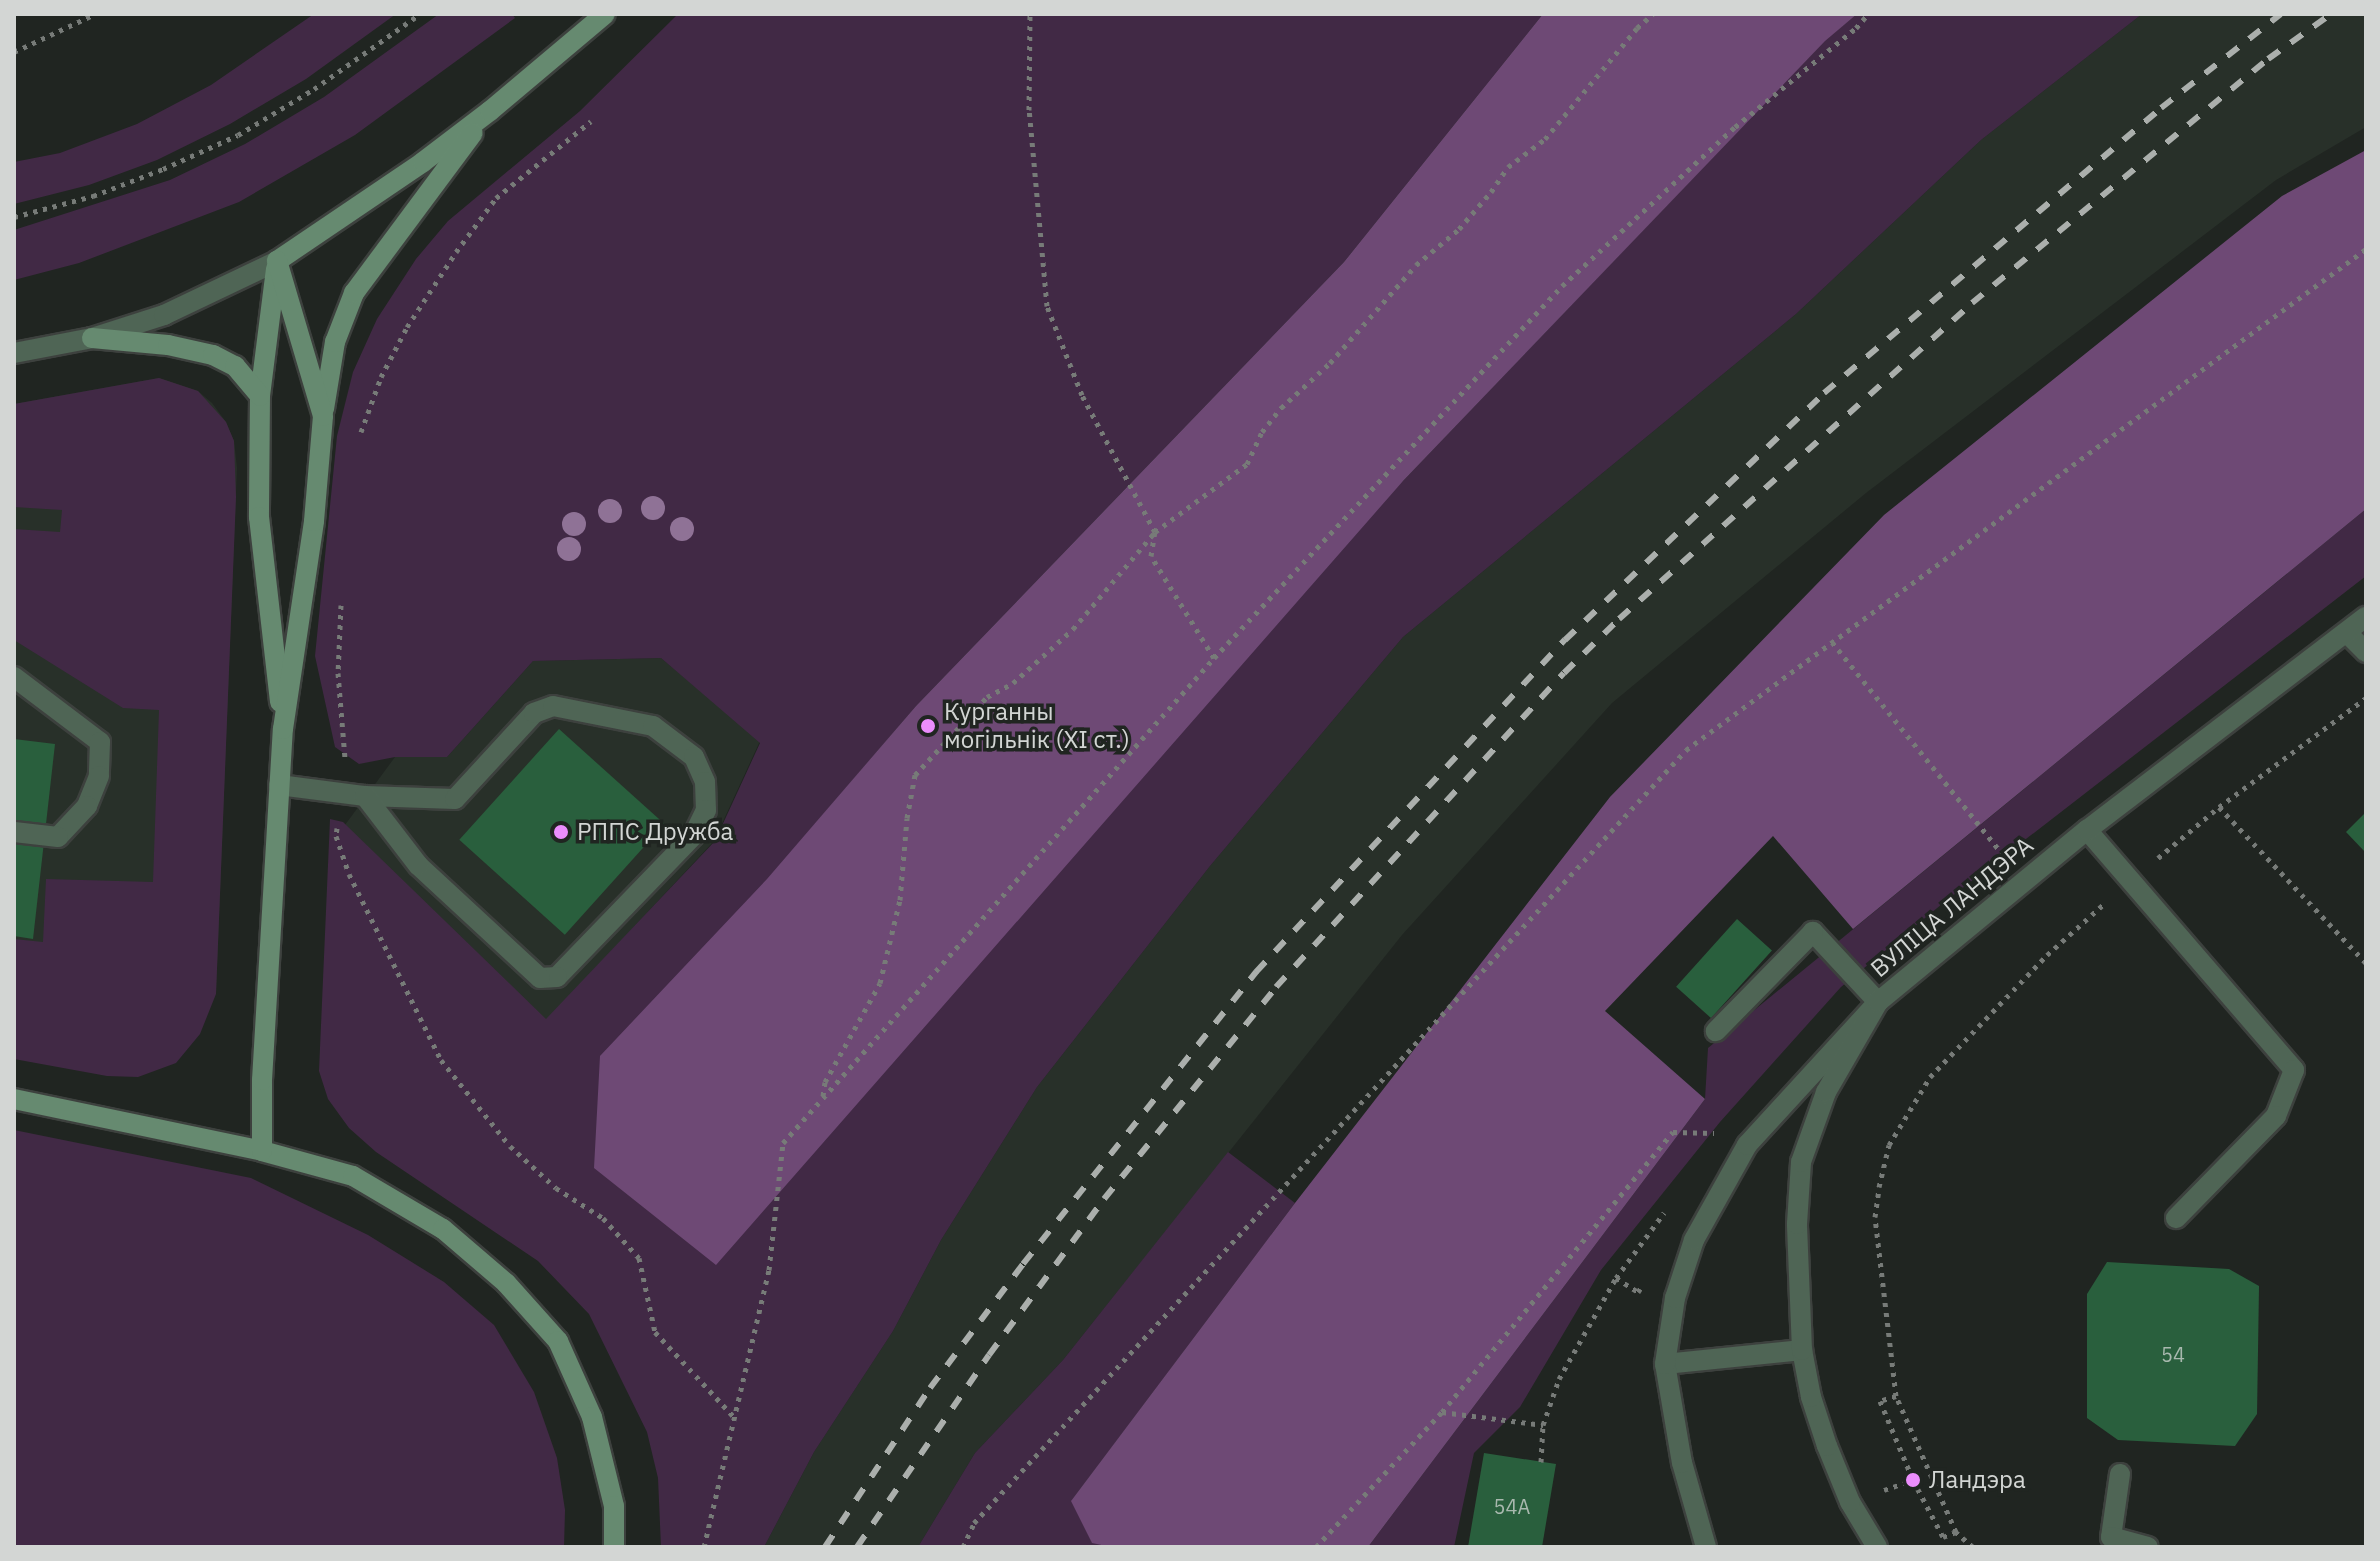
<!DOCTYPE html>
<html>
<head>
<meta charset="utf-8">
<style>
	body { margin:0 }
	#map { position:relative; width:2380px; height:1561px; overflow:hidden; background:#202521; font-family:"IBM Plex Sans",sans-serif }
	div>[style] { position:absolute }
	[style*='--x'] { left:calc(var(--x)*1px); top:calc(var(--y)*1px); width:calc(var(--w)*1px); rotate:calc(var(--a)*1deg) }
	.built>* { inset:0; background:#283029 }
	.green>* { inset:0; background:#412945 }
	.forest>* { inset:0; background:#6e4975 }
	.building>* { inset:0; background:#295f3d; transform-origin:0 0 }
	.path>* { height:5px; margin-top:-2.5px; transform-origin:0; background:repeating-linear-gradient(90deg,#777b78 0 4px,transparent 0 10px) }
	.roads { filter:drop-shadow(2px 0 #3d413e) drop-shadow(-2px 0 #3d413e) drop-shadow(0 2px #3d413e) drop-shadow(0 -2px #3d413e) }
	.service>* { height:20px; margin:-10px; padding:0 10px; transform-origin:10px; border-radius:10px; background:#4f6555 }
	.tertiary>* { height:20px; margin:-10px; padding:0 10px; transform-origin:10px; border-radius:10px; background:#4f6555 }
	.secondary>* { height:20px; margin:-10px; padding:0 10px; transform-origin:10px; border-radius:10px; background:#668a70 }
	.rail>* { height:6px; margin-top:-3px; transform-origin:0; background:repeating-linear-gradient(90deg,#abafac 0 14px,transparent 0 28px) }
	.trees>* { width:24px; height:24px; margin:-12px; border-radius:50%; background:#8f7296 }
	.dots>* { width:22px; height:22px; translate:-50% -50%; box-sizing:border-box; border:4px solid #202521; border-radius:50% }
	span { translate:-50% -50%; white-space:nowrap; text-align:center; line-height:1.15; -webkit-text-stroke:7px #202521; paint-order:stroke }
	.number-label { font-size:20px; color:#a8b8ae }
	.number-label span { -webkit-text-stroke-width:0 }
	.poi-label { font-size:24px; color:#d3d6d4 }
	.left { translate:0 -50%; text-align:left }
	.street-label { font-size:24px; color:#d3d6d4 }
	.frame { position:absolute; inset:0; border:16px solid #d3d6d4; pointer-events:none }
</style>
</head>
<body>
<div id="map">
	<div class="built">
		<div style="clip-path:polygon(2142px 14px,2366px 14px,2366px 127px,2276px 180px,1866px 493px,1612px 703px,1402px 935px,1063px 1360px,975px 1453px,918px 1547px,764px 1547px,814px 1452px,893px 1331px,941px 1240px,1037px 1087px,1210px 866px,1403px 637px,1796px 314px,1981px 140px)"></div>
		<div style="clip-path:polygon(159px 378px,198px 391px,212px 403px,226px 422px,234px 441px,237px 468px,216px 994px,14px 979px,14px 404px)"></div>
		<div style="clip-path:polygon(661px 658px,760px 741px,714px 841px,546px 1021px,345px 825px,395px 757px,447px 757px,533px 661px)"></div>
	</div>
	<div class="green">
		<div style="clip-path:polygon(314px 14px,396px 14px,306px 79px,230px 124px,157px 160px,89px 185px,14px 204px,14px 162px,60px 153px,137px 124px,211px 85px)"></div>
		<div style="clip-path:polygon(439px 14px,512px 14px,515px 18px,355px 135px,239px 202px,79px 263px,14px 280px,14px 230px,170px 180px,245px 144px,324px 97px)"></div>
		<div style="clip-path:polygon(678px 14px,1543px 14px,1344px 262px,916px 706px,768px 879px,1403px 481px,1825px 40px,1857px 14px,2142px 14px,1981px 140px,1796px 314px,1403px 637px,1210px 866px,1037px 1087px,941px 1240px,893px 1331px,814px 1452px,764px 1547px,661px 1547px,658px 1478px,647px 1432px,589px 1314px,538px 1261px,376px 1152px,349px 1128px,328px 1099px,319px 1071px,330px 819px,343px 822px,546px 1019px,715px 841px,760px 743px,661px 658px,533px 661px,447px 757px,395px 757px,359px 764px,335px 747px,315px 656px,337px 436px,353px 372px,377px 319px,416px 259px,448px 221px,580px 111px)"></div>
		<div style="clip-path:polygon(159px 378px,198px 391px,226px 422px,234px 441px,236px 497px,216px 994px,200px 1034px,176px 1063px,138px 1077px,107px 1076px,14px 1059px,14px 939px,43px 942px,46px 879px,153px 882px,159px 710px,123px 708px,14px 640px,14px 529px,60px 532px,62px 510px,14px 507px,14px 404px)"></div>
		<div style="clip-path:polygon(2366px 509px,2366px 576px,1942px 904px,1841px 987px,1720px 1122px,1601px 1270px,1520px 1407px,1474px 1453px,1454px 1547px,1368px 1547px,1705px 1099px,1708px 1048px)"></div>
		<div style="clip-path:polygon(14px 1130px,251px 1178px,368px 1235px,444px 1282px,494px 1325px,534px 1392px,557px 1458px,565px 1510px,564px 1547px,14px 1547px)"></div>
		<div style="clip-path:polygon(1228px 1152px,1295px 1203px,1072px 1500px,1092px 1542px,1111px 1547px,918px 1547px,975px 1453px,1063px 1360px)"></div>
	</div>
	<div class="forest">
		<div style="clip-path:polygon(1543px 14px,1857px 14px,1825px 41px,1403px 481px,716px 1265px,594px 1168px,600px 1056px,767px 879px,916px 706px,1344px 262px)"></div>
		<div style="clip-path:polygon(2366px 150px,2366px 509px,1853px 929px,1773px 836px,1605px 1011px,1705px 1099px,1368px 1547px,1111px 1547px,1092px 1543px,1071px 1501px,1295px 1203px,1610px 797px,1884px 515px,2282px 196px)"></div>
	</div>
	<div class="building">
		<div style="left:559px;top:729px;width:142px;height:149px;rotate:42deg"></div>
		<div style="clip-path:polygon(14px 739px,55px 744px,33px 939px,14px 936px)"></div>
		<div style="clip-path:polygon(2366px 812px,2366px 853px,2346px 832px)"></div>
		<div style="left:1737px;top:919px;width:47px;height:91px;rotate:42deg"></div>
		<div style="clip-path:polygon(2107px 1262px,2229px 1269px,2259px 1286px,2257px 1414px,2235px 1446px,2118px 1440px,2087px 1418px,2087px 1294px)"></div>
		<div style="clip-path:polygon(1484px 1453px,1556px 1464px,1542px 1547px,1468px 1547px)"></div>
	</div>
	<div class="path">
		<div style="--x:14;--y:52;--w:89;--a:-25.1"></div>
		<div style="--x:14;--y:217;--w:82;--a:-14.9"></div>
		<div style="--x:93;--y:196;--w:75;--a:-21.1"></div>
		<div style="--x:163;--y:169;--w:82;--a:-24.4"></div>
		<div style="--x:238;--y:135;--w:89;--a:-31.2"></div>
		<div style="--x:314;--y:89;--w:130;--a:-35.3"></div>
		<div style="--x:361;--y:432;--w:59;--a:-70"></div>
		<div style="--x:381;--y:377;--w:56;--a:-62.5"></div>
		<div style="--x:407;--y:327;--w:90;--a:-56.8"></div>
		<div style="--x:456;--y:252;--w:67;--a:-53.5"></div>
		<div style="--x:496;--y:198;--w:122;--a:-39"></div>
		<div style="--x:341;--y:605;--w:68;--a:92.5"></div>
		<div style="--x:338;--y:673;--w:85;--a:85.3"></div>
		<div style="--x:1832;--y:642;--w:275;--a:51.2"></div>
		<div style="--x:1214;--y:658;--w:509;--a:-46.91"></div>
		<div style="--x:1562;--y:286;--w:235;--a:-42.6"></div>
		<div style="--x:1735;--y:127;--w:156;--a:-39.3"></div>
		<div style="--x:1856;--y:28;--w:18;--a:-49"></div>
		<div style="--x:2219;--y:807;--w:214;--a:46.7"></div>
		<div style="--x:337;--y:828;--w:8;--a:97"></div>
		<div style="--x:336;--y:836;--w:40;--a:71.1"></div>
		<div style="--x:349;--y:874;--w:208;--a:63.7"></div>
		<div style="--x:441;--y:1060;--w:110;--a:51.3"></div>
		<div style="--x:510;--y:1146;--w:62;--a:42.4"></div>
		<div style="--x:556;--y:1188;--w:56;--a:32.6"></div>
		<div style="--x:603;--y:1218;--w:54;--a:48"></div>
		<div style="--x:639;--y:1258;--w:76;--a:77.8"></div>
		<div style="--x:655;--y:1332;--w:116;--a:47.1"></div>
		<div style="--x:2158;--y:858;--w:80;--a:-39.9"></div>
		<div style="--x:2219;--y:807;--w:183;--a:-36.6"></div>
		<div style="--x:823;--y:1096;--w:14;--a:-82"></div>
		<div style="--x:825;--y:1082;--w:113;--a:-60.9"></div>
		<div style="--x:880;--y:983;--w:85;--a:-76.5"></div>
		<div style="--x:900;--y:900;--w:82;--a:-85.1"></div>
		<div style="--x:907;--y:818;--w:44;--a:-79.5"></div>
		<div style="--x:915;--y:775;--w:106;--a:-47.3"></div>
		<div style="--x:987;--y:697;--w:30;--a:-28"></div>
		<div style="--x:1013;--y:683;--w:81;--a:-42"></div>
		<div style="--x:1073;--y:629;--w:127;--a:-49.8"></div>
		<div style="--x:1155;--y:532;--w:114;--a:-36.5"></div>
		<div style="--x:1247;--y:464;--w:35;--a:-65"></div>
		<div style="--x:1262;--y:432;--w:31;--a:-52"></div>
		<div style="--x:1281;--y:408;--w:67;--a:-42.6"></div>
		<div style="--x:1330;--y:363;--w:130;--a:-48.7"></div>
		<div style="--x:1416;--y:265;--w:56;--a:-39.9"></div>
		<div style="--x:1459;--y:229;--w:49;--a:-49.1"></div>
		<div style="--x:1491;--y:192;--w:30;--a:-56"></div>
		<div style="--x:1508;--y:167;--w:46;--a:-37.1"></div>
		<div style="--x:1545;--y:139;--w:144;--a:-50.3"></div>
		<div style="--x:1637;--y:28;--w:21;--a:-41"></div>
		<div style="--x:1616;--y:1278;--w:26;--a:32"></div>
		<div style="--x:1638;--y:1292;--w:4;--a:-56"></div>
		<div style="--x:1896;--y:1396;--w:17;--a:163"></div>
		<div style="--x:1880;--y:1401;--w:86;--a:67.3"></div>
		<div style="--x:1913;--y:1480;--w:64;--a:62.2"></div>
		<div style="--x:1943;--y:1537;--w:14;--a:-21"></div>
		<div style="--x:1442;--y:1412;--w:363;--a:-50.5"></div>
		<div style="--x:1673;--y:1132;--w:41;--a:1.4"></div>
		<div style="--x:1541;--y:1462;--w:37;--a:-87"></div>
		<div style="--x:1543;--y:1425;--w:49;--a:-70.8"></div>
		<div style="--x:1559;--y:1379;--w:116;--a:-60.6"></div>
		<div style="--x:1616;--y:1278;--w:81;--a:-53.6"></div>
		<div style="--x:1884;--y:1490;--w:31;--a:-19"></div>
		<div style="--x:704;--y:1547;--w:285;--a:-76.8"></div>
		<div style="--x:769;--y:1270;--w:128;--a:-83.7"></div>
		<div style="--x:783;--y:1143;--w:649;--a:-48.37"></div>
		<div style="--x:1214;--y:658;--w:120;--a:-121.7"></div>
		<div style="--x:1151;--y:556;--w:24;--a:-81"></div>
		<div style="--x:1155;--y:532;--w:155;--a:-118.1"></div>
		<div style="--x:1082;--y:395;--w:96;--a:-111.5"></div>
		<div style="--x:1047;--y:306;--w:197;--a:-95.2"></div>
		<div style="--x:1029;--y:110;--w:96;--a:-89.4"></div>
		<div style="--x:963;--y:1547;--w:26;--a:-65"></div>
		<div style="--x:974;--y:1523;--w:1051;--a:-47.35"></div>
		<div style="--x:1686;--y:750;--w:845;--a:-36.38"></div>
		<div style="--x:1316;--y:1547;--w:185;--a:-47"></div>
		<div style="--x:1442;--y:1412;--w:102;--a:7.3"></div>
		<div style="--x:1973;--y:1547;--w:23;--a:-139"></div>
		<div style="--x:1956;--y:1532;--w:149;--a:-113.8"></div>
		<div style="--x:1896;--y:1396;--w:180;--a:-96.7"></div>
		<div style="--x:1875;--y:1217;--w:30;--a:-82"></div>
		<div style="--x:1879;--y:1187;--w:43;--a:-76.6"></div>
		<div style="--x:1889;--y:1145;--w:79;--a:-58.9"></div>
		<div style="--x:1930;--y:1077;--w:169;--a:-46.2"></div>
		<div style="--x:2047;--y:955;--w:78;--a:-41.9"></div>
	</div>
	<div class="roads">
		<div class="service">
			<div style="--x:2347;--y:633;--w:27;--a:45"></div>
			<div style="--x:14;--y:677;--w:108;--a:37.1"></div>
			<div style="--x:100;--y:742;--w:34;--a:92"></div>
			<div style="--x:99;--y:776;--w:32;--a:112"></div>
			<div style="--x:87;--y:806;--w:42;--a:133.1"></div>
			<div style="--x:58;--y:837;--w:44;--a:-173.5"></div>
			<div style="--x:279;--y:785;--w:87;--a:7.3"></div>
			<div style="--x:365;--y:796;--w:90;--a:1.9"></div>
			<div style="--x:455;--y:799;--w:117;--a:-47.4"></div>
			<div style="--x:534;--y:713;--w:20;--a:-20"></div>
			<div style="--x:553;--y:706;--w:102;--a:11.3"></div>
			<div style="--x:653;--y:726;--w:51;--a:37.1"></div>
			<div style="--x:694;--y:757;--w:27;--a:66"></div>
			<div style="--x:705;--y:782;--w:28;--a:88"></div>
			<div style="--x:706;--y:810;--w:28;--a:116"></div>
			<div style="--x:694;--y:835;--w:197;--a:134"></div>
			<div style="--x:557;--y:977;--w:17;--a:177"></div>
			<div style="--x:540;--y:978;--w:166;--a:-137.2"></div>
			<div style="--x:418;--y:865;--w:87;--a:-127.5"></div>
			<div style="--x:2087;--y:830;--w:317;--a:49.2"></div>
			<div style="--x:2294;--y:1070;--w:49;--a:111.4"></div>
			<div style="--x:2276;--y:1116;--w:143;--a:134.4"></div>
			<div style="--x:1665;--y:1364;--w:138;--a:-5.8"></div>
			<div style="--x:2120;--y:1474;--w:64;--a:98.1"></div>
			<div style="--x:2111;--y:1537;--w:38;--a:15"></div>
			<div style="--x:1706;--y:1547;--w:87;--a:-105.9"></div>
			<div style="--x:1682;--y:1463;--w:100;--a:-99.7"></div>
			<div style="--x:1665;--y:1364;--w:67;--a:-81.4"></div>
			<div style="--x:1675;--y:1298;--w:61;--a:-71.9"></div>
			<div style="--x:1694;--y:1240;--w:109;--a:-60.8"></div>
			<div style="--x:1747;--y:1145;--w:194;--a:-47.5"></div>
			<div style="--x:1878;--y:1002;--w:96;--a:-132.9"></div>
			<div style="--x:1813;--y:932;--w:139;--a:134.4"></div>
		</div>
		<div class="tertiary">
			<div style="--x:14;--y:353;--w:79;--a:-10.9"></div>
			<div style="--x:92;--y:338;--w:76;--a:-17.7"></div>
			<div style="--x:164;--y:315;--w:125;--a:-25.5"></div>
			<div style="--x:1877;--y:1547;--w:52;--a:-121"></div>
			<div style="--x:1850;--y:1502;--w:61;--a:-112.3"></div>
			<div style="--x:1827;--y:1446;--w:52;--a:-108.1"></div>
			<div style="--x:1811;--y:1397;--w:48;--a:-100.8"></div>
			<div style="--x:1802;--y:1350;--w:126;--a:-92.3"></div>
			<div style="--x:1797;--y:1224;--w:62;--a:-86.3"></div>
			<div style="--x:1801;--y:1162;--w:74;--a:-70.3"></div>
			<div style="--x:1826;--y:1092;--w:104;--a:-60"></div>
			<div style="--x:1878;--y:1002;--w:271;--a:-39.5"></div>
			<div style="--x:2087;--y:830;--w:351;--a:-37.4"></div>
		</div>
		<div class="secondary">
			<div style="--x:277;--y:261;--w:176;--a:-34.1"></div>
			<div style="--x:423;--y:162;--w:84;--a:-37.3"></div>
			<div style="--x:490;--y:111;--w:150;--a:-40.1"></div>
			<div style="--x:276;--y:269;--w:128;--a:97.2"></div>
			<div style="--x:260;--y:396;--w:121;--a:90.5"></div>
			<div style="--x:259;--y:517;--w:186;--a:83.5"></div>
			<div style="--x:92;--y:338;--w:76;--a:5.3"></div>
			<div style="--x:168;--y:345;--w:46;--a:12.5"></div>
			<div style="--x:213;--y:355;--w:25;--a:27"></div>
			<div style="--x:235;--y:366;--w:39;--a:50"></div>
			<div style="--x:324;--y:409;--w:68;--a:-80.7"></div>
			<div style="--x:335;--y:342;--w:53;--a:-68.8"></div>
			<div style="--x:354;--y:293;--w:199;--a:-53.4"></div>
			<div style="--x:14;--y:1099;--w:253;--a:11.8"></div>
			<div style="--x:262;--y:1151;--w:94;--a:15.4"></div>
			<div style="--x:353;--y:1176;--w:104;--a:30.5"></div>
			<div style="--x:443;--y:1229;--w:83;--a:40.6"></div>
			<div style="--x:506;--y:1283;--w:78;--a:48.1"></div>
			<div style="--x:558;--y:1341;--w:83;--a:65.9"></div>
			<div style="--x:592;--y:1417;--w:92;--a:76.1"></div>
			<div style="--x:614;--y:1506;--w:41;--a:90"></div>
			<div style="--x:262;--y:1151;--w:71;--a:-90"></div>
			<div style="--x:262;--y:1080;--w:352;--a:-86.6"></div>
			<div style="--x:283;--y:729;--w:210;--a:-81.5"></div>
			<div style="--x:314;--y:521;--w:105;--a:-85.1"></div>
			<div style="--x:323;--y:416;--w:162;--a:-106.5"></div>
		</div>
	</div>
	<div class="rail">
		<div style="--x:825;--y:1547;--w:191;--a:-56.6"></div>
		<div style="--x:930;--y:1388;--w:155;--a:-53.1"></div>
		<div style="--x:1023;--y:1264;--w:374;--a:-51.4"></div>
		<div style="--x:1256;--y:972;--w:454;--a:-47.1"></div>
		<div style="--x:1565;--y:640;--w:358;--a:-43.6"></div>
		<div style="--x:1824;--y:393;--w:441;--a:-40.2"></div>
		<div style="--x:2161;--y:108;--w:152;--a:-38.1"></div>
		<div style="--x:857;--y:1547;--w:233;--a:-55.5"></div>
		<div style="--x:989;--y:1355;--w:194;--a:-53.6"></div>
		<div style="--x:1104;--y:1199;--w:273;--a:-50.9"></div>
		<div style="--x:1276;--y:987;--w:426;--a:-47.5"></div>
		<div style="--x:1564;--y:673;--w:77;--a:-44.5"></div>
		<div style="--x:1619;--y:619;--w:474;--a:-41.8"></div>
		<div style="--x:1972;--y:303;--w:384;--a:-39.5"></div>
		<div style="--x:2268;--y:59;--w:77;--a:-35.5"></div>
	</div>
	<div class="trees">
		<div style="left:653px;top:508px"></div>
		<div style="left:610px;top:511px"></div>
		<div style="left:574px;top:524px"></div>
		<div style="left:682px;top:529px"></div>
		<div style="left:569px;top:549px"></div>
	</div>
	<div class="dots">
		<div style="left:928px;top:726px;background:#eb8dfc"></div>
		<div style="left:561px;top:832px;background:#eb8dfc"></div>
		<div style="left:1913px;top:1480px;background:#eb8dfc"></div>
	</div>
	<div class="number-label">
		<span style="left:2173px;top:1354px">54</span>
		<span style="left:1512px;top:1506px">54А</span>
	</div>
	<div class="poi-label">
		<span class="left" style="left:944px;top:726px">Курганны<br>могільнік (XI ст.)</span>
		<span class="left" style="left:577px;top:832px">РППС Дружба</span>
		<span class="left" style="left:1929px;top:1480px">Ландэра</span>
	</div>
	<div class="street-label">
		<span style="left:1952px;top:907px;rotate:-40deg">ВУЛІЦА ЛАНДЭРА</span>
	</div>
	<div class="frame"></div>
</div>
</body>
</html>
